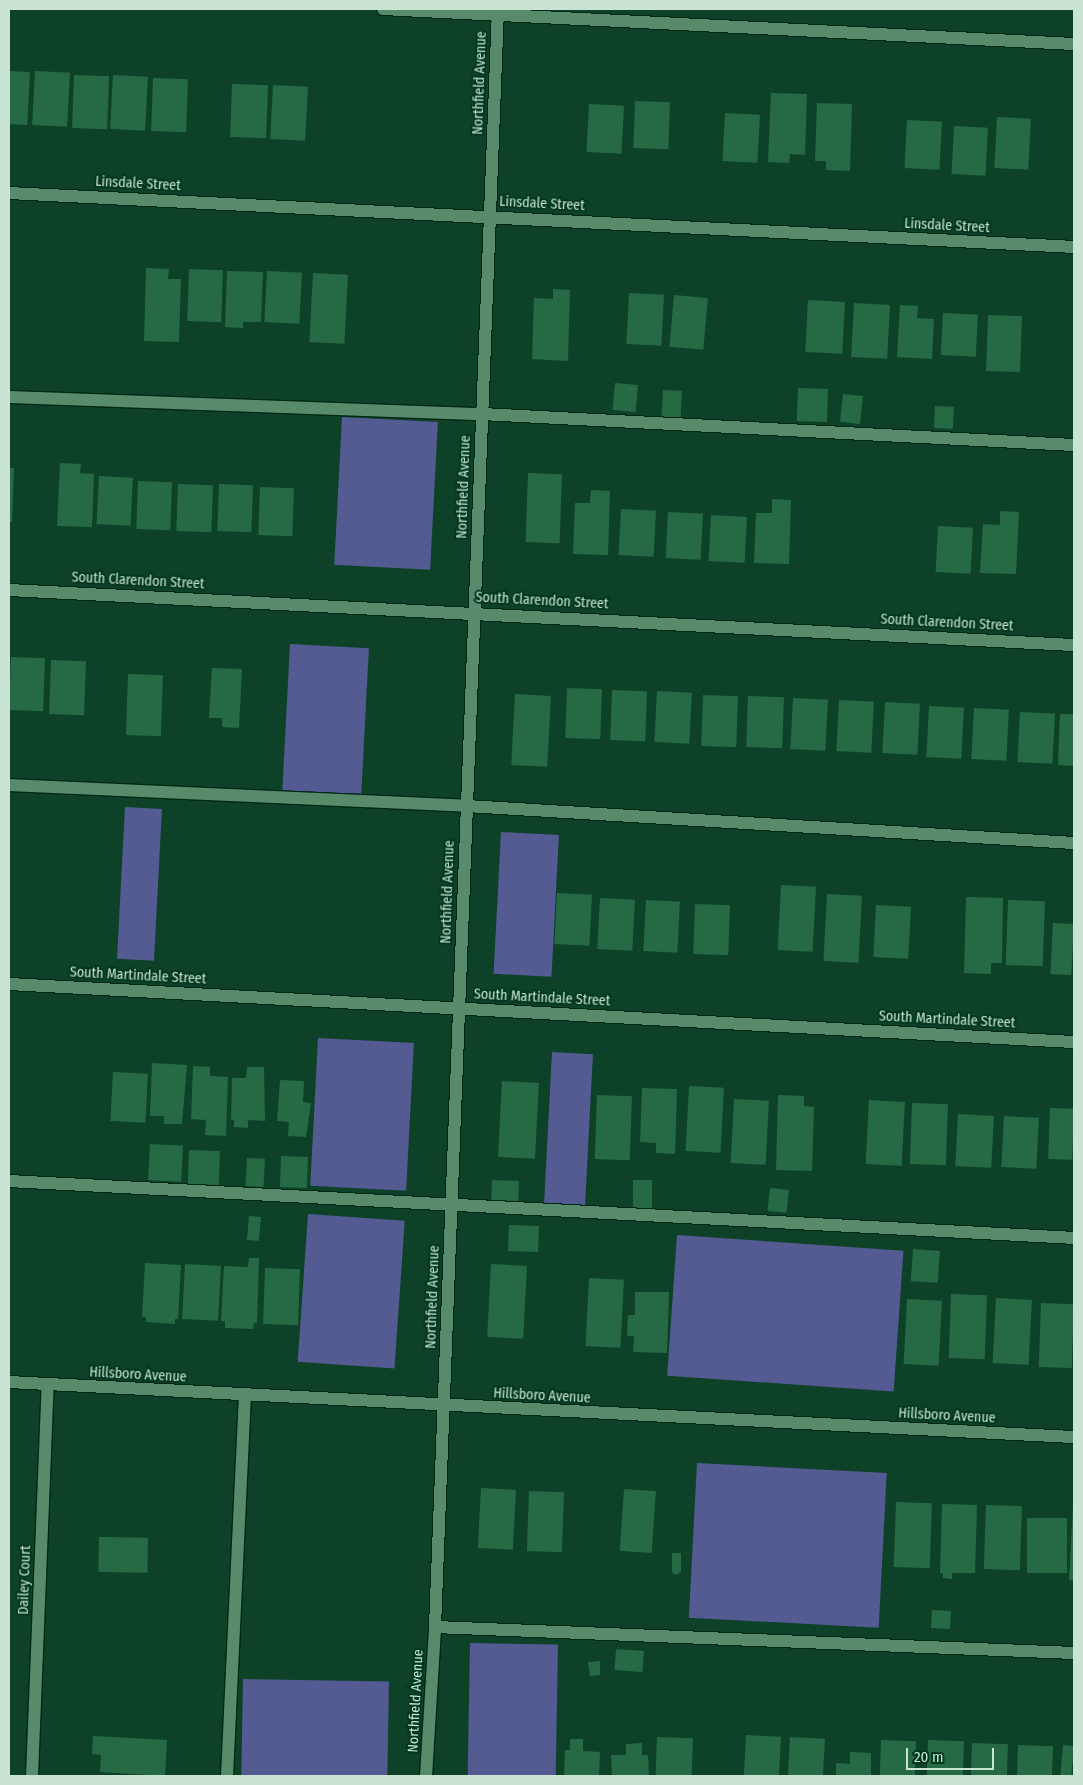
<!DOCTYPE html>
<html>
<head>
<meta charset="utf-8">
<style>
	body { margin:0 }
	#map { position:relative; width:1083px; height:1785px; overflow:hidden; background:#0d4228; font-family:"Fira Sans Condensed",sans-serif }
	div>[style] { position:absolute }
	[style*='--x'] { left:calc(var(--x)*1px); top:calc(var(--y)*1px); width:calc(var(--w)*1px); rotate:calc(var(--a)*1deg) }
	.green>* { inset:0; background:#535b92; transform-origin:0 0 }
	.building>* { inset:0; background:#266a45; transform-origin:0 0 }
	.roads { filter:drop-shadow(1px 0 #002713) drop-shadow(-1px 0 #002713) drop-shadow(0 1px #002713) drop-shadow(0 -1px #002713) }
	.lane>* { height:12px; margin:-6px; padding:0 6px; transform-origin:6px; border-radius:6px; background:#588b6c }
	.street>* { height:12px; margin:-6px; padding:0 6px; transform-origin:6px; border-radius:6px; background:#588b6c }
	span { translate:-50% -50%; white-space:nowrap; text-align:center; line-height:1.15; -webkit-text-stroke:4px #00381e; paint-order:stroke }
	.street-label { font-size:14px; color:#cae4d3 }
	.frame { position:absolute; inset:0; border:10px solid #cae4d3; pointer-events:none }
	.scale { position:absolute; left:906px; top:1748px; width:88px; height:22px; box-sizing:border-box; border:2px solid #cae4d3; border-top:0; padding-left:6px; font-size:15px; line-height:18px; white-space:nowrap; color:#cae4d3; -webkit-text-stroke:4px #00381e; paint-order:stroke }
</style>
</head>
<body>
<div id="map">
	<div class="green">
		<div style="left:342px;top:417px;width:96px;height:148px;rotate:3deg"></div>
		<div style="left:290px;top:644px;width:79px;height:150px;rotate:3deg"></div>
		<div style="left:125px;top:807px;width:37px;height:152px;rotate:3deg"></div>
		<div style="left:501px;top:832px;width:58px;height:142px;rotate:3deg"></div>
		<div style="left:318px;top:1038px;width:96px;height:148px;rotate:3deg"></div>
		<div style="left:552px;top:1052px;width:41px;height:151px;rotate:3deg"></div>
		<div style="left:308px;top:1214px;width:97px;height:148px;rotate:4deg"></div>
		<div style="left:677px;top:1235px;width:227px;height:141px;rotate:4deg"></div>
		<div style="left:697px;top:1463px;width:190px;height:155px;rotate:3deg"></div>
		<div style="left:470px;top:1643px;width:88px;height:133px;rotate:1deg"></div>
		<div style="left:243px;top:1679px;width:146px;height:97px;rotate:1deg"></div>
	</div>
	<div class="building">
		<div style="left:9px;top:71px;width:21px;height:53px;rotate:3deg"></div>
		<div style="left:35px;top:71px;width:35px;height:54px;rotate:3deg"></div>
		<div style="left:74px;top:75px;width:35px;height:53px;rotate:2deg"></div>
		<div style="left:113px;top:75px;width:35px;height:54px;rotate:3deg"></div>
		<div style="left:153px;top:78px;width:35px;height:53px;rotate:2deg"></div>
		<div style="left:232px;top:84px;width:36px;height:53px;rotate:2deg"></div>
		<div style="left:273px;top:85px;width:35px;height:54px;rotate:3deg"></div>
		<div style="clip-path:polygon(771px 93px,807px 94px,805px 155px,790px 154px,789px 163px,768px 162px)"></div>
		<div style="left:635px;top:101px;width:35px;height:47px;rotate:2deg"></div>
		<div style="clip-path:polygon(817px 103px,852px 104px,850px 171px,826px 170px,826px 161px,815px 161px)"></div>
		<div style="left:589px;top:104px;width:35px;height:48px;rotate:3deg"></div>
		<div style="left:725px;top:113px;width:35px;height:48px;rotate:3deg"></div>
		<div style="left:997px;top:117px;width:34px;height:51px;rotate:3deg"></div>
		<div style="left:907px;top:120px;width:35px;height:48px;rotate:3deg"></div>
		<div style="left:954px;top:126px;width:34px;height:48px;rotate:3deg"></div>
		<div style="clip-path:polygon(146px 268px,169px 269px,168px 279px,181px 279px,179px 342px,144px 341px)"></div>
		<div style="left:189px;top:269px;width:34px;height:52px;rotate:2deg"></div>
		<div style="clip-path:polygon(227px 271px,263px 272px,261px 322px,243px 322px,243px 328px,225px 327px)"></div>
		<div style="left:267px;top:271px;width:35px;height:51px;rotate:3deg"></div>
		<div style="left:313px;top:273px;width:35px;height:69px;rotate:3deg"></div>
		<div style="clip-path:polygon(553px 289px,570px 290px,568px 361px,532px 359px,534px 298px,553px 299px)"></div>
		<div style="left:629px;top:293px;width:35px;height:51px;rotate:3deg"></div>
		<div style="left:674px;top:295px;width:34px;height:52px;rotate:5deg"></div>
		<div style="left:808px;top:300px;width:37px;height:52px;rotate:3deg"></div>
		<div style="left:854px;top:303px;width:36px;height:54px;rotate:3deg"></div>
		<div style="clip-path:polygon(900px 305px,918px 306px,917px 318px,934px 319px,932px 359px,897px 357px)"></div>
		<div style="left:943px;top:313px;width:35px;height:42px;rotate:3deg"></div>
		<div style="left:988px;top:315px;width:34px;height:56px;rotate:2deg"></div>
		<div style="left:615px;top:383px;width:23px;height:27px;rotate:5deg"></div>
		<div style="left:798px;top:388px;width:30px;height:33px;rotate:2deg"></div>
		<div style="left:663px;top:390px;width:19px;height:27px;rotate:3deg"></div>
		<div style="left:843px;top:394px;width:20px;height:28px;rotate:6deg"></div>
		<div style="left:935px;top:406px;width:19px;height:22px;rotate:3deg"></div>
		<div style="clip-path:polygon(60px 463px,81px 464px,80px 473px,94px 474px,92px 527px,57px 526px)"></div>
		<div style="clip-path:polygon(9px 468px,14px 468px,12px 522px,9px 522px)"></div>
		<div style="left:528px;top:473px;width:34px;height:69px;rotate:2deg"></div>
		<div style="left:99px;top:476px;width:34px;height:48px;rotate:3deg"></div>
		<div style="left:138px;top:481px;width:34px;height:48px;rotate:2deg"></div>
		<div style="left:178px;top:484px;width:35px;height:47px;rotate:2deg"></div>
		<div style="left:219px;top:484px;width:34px;height:47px;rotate:2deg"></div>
		<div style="left:260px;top:487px;width:34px;height:48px;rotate:2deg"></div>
		<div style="clip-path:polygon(591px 490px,610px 491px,608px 555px,573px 554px,575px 503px,590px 503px)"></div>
		<div style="clip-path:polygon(772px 499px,791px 500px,789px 564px,754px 563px,756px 513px,772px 513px)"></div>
		<div style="left:621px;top:509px;width:35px;height:46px;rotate:3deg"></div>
		<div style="clip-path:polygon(1000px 511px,1019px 512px,1016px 574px,980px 573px,983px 524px,1000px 525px)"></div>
		<div style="left:668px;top:512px;width:35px;height:46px;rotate:3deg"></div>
		<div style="left:711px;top:515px;width:36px;height:46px;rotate:3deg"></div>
		<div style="left:938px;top:526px;width:35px;height:46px;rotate:3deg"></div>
		<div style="left:11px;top:657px;width:34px;height:53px;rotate:2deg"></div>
		<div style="left:51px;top:660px;width:35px;height:54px;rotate:2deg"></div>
		<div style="clip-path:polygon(212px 668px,242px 669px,239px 728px,222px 727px,222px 718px,209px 718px)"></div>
		<div style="left:128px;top:674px;width:35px;height:61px;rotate:2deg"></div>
		<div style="left:567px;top:688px;width:35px;height:50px;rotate:2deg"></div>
		<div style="left:612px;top:690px;width:35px;height:50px;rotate:2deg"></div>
		<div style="left:657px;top:691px;width:35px;height:51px;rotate:3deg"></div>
		<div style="left:515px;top:694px;width:36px;height:71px;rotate:3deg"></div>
		<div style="left:703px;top:695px;width:35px;height:51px;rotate:2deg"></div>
		<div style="left:748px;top:696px;width:36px;height:51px;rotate:2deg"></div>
		<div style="left:793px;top:698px;width:35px;height:51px;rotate:3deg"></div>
		<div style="left:839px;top:700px;width:35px;height:51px;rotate:3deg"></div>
		<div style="left:885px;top:702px;width:35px;height:51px;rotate:3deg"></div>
		<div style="left:929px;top:706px;width:35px;height:51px;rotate:3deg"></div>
		<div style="left:974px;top:708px;width:35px;height:51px;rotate:3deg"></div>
		<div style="left:1020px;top:712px;width:35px;height:50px;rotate:3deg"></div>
		<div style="clip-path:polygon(1060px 714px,1074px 714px,1074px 766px,1058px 765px)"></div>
		<div style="left:781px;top:885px;width:35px;height:65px;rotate:3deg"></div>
		<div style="left:557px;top:893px;width:35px;height:51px;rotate:3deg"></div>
		<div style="left:827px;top:894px;width:35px;height:67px;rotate:3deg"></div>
		<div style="clip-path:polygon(966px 897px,1003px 898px,1002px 963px,991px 963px,991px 974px,964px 973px)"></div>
		<div style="left:600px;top:898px;width:35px;height:51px;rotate:3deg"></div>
		<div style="left:646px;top:900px;width:34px;height:51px;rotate:3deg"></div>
		<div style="left:1008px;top:900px;width:37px;height:65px;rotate:2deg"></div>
		<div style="left:695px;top:904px;width:35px;height:50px;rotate:2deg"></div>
		<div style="left:876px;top:905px;width:35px;height:52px;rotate:3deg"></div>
		<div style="left:1053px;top:923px;width:21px;height:51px;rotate:3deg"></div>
		<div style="clip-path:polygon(152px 1063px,187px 1065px,182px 1124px,164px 1124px,164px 1116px,150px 1116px)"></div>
		<div style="clip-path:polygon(193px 1066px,210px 1067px,210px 1076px,228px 1077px,226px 1136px,205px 1135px,206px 1120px,191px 1119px)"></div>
		<div style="clip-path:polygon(247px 1067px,264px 1067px,265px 1121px,248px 1120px,248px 1128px,234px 1127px,234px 1120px,231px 1120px,232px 1078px,246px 1078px)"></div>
		<div style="left:113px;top:1072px;width:35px;height:49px;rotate:3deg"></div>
		<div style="clip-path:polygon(280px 1080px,304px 1081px,303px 1102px,311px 1103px,306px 1137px,288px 1136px,289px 1122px,277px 1121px)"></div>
		<div style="left:502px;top:1081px;width:37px;height:76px;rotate:3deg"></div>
		<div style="left:689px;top:1086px;width:35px;height:65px;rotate:3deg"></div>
		<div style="clip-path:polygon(642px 1088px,677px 1089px,675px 1154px,656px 1153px,656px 1143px,640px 1142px)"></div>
		<div style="left:597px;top:1095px;width:35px;height:64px;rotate:2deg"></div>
		<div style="clip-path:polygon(778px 1095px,804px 1096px,804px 1106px,814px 1107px,812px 1171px,776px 1170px)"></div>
		<div style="left:734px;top:1099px;width:35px;height:64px;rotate:3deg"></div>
		<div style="left:869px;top:1100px;width:36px;height:64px;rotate:3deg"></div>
		<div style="left:912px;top:1103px;width:36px;height:61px;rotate:2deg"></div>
		<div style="left:1050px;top:1108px;width:24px;height:51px;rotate:2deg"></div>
		<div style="left:958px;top:1114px;width:36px;height:52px;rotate:3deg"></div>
		<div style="left:1004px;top:1116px;width:35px;height:51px;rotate:3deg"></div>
		<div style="left:150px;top:1144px;width:33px;height:36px;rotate:3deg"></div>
		<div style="left:189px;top:1150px;width:31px;height:34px;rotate:2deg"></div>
		<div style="left:281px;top:1156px;width:27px;height:31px;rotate:2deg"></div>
		<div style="left:247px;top:1158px;width:18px;height:28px;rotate:3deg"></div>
		<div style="left:492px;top:1180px;width:27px;height:20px;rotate:2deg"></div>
		<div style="left:633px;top:1180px;width:19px;height:28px"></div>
		<div style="left:770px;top:1188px;width:19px;height:23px;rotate:6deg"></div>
		<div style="left:249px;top:1216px;width:12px;height:24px;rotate:5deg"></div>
		<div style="left:509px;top:1225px;width:30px;height:26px;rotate:2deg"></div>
		<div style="left:913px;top:1249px;width:27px;height:32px;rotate:4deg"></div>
		<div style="clip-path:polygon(249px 1258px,259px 1258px,257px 1323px,254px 1323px,253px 1329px,225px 1328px,225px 1321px,221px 1321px,224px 1266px,248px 1267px)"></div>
		<div style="clip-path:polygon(145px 1263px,181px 1265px,178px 1319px,175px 1319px,175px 1324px,146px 1322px,146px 1317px,142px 1317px)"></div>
		<div style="left:185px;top:1264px;width:36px;height:55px;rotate:3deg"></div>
		<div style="left:491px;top:1264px;width:36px;height:73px;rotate:3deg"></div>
		<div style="left:265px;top:1268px;width:35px;height:56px;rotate:2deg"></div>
		<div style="left:589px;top:1278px;width:35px;height:68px;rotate:3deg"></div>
		<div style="clip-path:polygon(635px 1292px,669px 1292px,667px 1353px,633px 1352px,634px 1336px,627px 1336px,628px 1315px,635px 1315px)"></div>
		<div style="left:951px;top:1294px;width:36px;height:64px;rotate:2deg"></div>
		<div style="left:996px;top:1298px;width:36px;height:65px;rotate:3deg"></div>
		<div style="left:907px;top:1299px;width:35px;height:65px;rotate:3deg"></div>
		<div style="left:1041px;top:1303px;width:33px;height:64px;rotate:2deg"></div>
		<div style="left:481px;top:1488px;width:35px;height:60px;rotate:3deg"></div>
		<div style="left:624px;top:1489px;width:32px;height:62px;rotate:4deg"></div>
		<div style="left:529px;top:1491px;width:35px;height:60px;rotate:2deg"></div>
		<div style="left:896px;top:1502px;width:36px;height:65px;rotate:2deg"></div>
		<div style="clip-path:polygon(942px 1504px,977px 1505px,975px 1573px,952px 1573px,952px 1579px,943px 1578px,943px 1573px,940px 1573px)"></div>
		<div style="left:986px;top:1505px;width:36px;height:64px;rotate:2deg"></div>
		<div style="clip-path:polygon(1073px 1506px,1074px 1507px,1074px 1581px,1069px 1580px)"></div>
		<div style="left:1027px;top:1518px;width:40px;height:55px"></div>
		<div style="left:99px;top:1537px;width:49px;height:35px;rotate:1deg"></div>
		<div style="clip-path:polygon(672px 1553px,681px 1553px,681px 1572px,676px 1575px,672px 1572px)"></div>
		<div style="left:932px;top:1610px;width:19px;height:18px;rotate:3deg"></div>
		<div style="left:616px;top:1649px;width:28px;height:21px;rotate:4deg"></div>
		<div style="clip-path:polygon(600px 1661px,600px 1675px,590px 1676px,588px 1662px)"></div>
		<div style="left:746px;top:1735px;width:35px;height:41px;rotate:3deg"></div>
		<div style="clip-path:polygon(93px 1736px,167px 1740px,165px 1776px,100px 1772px,101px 1755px,92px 1754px)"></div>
		<div style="left:657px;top:1737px;width:36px;height:39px;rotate:2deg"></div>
		<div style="left:790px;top:1737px;width:35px;height:39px;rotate:3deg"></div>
		<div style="clip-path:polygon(570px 1739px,583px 1739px,583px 1751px,600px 1752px,599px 1776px,564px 1776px,565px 1750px,570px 1750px)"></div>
		<div style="left:881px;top:1740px;width:35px;height:36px;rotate:2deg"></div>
		<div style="left:928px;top:1740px;width:36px;height:36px;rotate:2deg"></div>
		<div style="clip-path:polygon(642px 1743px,642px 1755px,648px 1755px,649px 1776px,612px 1776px,611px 1755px,626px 1755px,626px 1744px)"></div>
		<div style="left:972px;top:1743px;width:36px;height:33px;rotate:2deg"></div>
		<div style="left:1018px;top:1745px;width:35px;height:31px;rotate:2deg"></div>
		<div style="left:1063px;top:1745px;width:11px;height:31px;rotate:5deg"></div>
		<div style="clip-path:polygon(850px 1752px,871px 1753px,871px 1776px,836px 1776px,836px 1763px,850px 1764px)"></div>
	</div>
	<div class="roads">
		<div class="lane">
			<div style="--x:383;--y:9;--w:692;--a:2.9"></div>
			<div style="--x:9;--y:397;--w:473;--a:2.1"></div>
			<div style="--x:482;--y:414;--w:593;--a:3"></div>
			<div style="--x:9;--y:785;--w:458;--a:2.6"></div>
			<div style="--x:467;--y:806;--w:608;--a:3.49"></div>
			<div style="--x:9;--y:1181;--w:1067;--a:3.06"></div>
			<div style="--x:435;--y:1627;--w:640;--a:2.33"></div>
			<div style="--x:227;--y:1776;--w:380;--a:-87.3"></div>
		</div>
		<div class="street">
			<div style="--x:9;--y:193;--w:1066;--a:2.9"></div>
			<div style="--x:9;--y:590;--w:1066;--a:2.96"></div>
			<div style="--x:9;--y:984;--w:1067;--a:3.12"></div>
			<div style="--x:9;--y:1382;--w:1066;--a:2.96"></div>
			<div style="--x:32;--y:1776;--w:390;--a:-87.7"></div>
			<div style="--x:426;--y:1776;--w:149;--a:-86.5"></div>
			<div style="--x:435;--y:1627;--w:1619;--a:-87.77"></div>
		</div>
	</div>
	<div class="street-label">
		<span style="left:480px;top:83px;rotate:-88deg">Northfield Avenue</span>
		<span style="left:138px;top:184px;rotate:3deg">Linsdale Street</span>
		<span style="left:542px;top:204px;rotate:3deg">Linsdale Street</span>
		<span style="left:947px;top:226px;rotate:3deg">Linsdale Street</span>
		<span style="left:464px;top:487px;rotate:-88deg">Northfield Avenue</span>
		<span style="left:138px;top:581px;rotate:3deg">South Clarendon Street</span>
		<span style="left:542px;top:601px;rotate:3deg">South Clarendon Street</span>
		<span style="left:947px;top:623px;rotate:3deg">South Clarendon Street</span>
		<span style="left:448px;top:892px;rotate:-88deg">Northfield Avenue</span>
		<span style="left:138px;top:976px;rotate:3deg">South Martindale Street</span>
		<span style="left:542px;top:998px;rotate:3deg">South Martindale Street</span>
		<span style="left:947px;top:1020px;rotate:3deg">South Martindale Street</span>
		<span style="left:433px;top:1297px;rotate:-88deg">Northfield Avenue</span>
		<span style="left:138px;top:1375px;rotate:3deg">Hillsboro Avenue</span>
		<span style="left:542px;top:1396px;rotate:3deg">Hillsboro Avenue</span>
		<span style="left:947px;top:1416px;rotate:3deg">Hillsboro Avenue</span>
		<span style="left:25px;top:1580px;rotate:-88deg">Dailey Court</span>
		<span style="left:416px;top:1701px;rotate:-87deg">Northfield Avenue</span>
	</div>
	<div class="frame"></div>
	<div class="scale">20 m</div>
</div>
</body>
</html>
